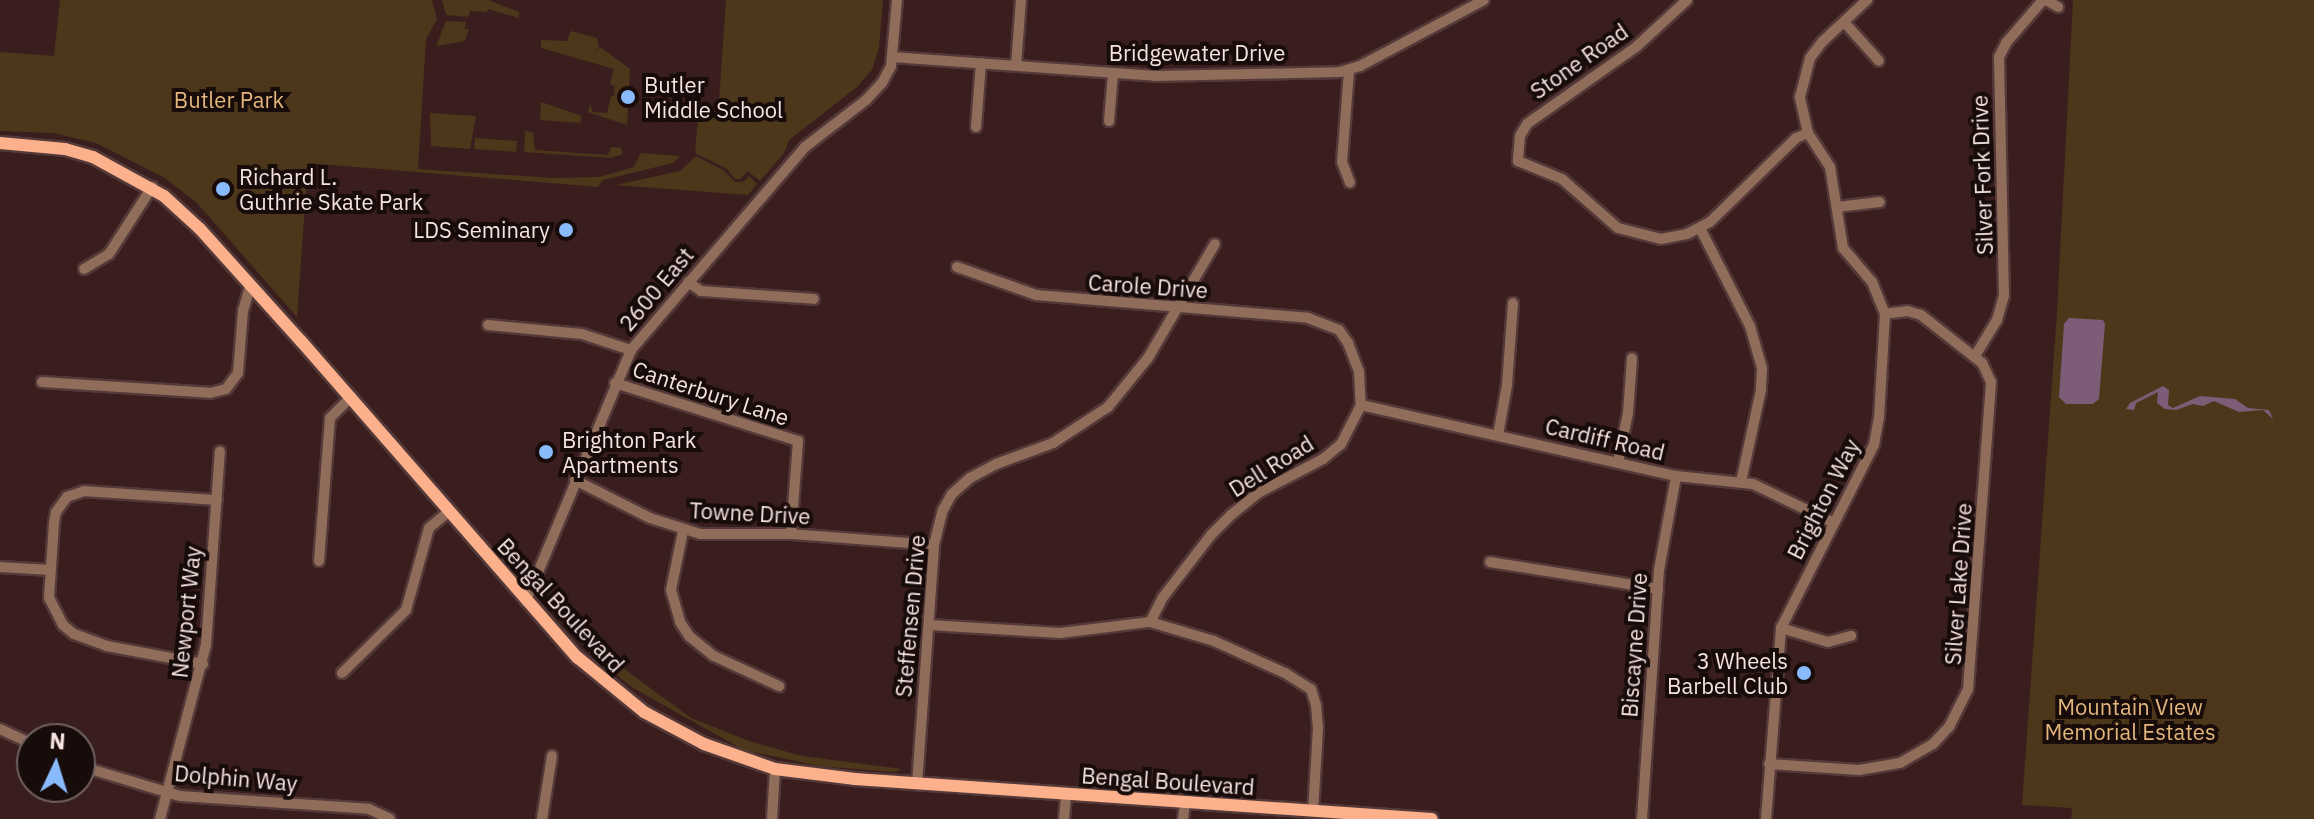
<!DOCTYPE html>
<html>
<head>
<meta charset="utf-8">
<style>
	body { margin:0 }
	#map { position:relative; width:2314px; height:819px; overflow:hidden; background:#391e1d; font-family:"IBM Plex Sans",sans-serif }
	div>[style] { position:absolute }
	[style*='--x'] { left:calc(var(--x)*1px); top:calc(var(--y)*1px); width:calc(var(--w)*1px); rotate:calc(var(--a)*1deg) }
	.green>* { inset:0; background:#4d371b; transform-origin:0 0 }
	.water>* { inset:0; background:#7d5c78 }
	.roads { filter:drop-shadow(2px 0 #533938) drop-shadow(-2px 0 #533938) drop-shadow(0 2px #533938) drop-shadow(0 -2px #533938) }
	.minor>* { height:10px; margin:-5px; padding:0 5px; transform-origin:5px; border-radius:5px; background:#906c5a }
	.major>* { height:12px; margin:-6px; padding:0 6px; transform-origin:6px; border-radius:6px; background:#fcb08c }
	.dots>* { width:22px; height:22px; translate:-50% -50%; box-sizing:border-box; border:4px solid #180c0b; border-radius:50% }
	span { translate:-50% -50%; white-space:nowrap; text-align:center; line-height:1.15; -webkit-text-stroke:8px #180c0b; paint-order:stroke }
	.street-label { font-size:22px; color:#f5e2e1 }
	.poi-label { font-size:22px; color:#f5e2e1 }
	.left { translate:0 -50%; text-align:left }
	.right { translate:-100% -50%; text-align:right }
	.park-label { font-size:22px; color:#e2b57c }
	.north { position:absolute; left:16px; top:723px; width:80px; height:80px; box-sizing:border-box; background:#180c0b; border:2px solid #706261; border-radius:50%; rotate:4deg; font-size:22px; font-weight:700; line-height:32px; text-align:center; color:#f5e2e1 }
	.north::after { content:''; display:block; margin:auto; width:28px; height:36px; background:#89bafc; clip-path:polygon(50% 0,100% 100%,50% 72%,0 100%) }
</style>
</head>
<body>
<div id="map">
	<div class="green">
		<div style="clip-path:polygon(60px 0,432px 0,437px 19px,426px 39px,418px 169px,553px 178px,599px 177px,634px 167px,641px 153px,680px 156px,673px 163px,603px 180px,598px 187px,308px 163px,297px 317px,197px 203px,165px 178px,96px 143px,53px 133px,0 131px,0 52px,54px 56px)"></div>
		<div style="clip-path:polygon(442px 0,488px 0,519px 12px,519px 18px,488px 9px,487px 12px,470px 11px,468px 17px,446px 15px)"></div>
		<div style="clip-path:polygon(726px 0,883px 0,879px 47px,872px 70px,857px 87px,789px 140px,784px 153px,760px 181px,748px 171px,740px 179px,735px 179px,727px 169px,695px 153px,698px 117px,722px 119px,723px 106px,719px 101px)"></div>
		<div style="clip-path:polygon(2073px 0,2314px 0,2314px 819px,2071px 819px,2072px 808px,2022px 805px,2057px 312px)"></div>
		<div style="clip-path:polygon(446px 21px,466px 22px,465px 29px,469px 29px,465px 41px,436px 46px)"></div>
		<div style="clip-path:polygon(571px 31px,597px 38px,599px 46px,594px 53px,600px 47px,630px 69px,627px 125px,588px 112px,590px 104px,593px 112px,607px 113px,611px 96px,614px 96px,615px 86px,610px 84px,614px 69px,541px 48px,541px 40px,567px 41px)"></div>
		<div style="clip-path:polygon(541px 102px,582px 116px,580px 123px,540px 120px)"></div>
		<div style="clip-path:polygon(430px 113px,476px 116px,470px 149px,431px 146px)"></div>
		<div style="clip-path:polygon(525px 131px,533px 132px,535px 150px,608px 155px,611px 147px,621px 148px,623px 154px,611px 158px,524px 152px)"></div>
		<div style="left:475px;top:138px;width:42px;height:11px;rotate:4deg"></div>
		<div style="clip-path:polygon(696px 156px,723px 170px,735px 182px,743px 182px,749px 176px,757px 184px,748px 195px,616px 185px,680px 171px)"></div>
		<div style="clip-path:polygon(573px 634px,596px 654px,621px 663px,623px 668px,691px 718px,749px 741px,802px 756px,902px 769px,894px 772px,819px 766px,744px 750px,633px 688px,596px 659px)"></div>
	</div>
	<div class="water">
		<div style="clip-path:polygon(2069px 318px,2103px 320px,2105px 324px,2099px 399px,2093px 404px,2066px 404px,2059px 397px,2064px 324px)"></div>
		<div style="clip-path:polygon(2163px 386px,2169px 390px,2168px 405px,2173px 408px,2200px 396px,2235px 399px,2248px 408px,2269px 410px,2273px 419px,2263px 410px,2239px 412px,2214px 401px,2203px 406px,2193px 404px,2176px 410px,2165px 409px,2157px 403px,2158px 392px,2136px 403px,2134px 410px,2126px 409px,2130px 403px)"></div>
	</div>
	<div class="roads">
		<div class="minor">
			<div style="--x:1687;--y:0;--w:69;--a:137.3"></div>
			<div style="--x:1636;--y:47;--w:133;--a:144.8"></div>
			<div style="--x:1527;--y:124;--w:14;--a:120"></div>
			<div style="--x:1520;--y:136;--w:25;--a:95"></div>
			<div style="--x:1518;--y:161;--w:48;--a:22.2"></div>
			<div style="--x:1562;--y:179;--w:74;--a:41.2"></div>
			<div style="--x:1618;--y:228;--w:44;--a:14.3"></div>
			<div style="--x:1661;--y:239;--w:26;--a:-11"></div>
			<div style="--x:1687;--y:234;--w:26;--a:-28"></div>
			<div style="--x:1710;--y:222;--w:120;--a:-44.3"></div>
			<div style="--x:1796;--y:138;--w:13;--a:-23"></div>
			<div style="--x:2046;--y:0;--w:14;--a:30"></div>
			<div style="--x:1844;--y:22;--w:52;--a:48.1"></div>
			<div style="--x:892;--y:57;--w:264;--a:4.1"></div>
			<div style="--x:1155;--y:76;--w:185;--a:-1.2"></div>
			<div style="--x:1340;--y:72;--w:21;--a:-17"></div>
			<div style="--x:1360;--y:66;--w:140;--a:-28"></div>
			<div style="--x:1016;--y:66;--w:66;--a:-85.7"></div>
			<div style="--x:1349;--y:71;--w:91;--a:94.4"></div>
			<div style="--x:1342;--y:162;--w:22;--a:69"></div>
			<div style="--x:1109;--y:121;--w:47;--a:-85.1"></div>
			<div style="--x:976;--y:127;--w:64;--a:-85.5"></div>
			<div style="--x:1837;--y:207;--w:43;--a:-6.6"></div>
			<div style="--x:1700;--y:228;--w:110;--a:63"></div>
			<div style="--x:1750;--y:326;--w:44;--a:74.1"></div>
			<div style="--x:1762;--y:368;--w:22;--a:93"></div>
			<div style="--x:1761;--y:390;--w:94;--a:102.3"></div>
			<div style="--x:957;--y:267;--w:84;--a:19.5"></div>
			<div style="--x:1036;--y:295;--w:273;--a:4.8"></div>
			<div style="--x:1308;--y:318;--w:33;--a:21"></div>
			<div style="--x:1339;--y:330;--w:16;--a:55"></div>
			<div style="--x:1348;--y:343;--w:31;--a:69"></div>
			<div style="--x:1359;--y:372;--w:33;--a:87"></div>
			<div style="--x:1361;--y:405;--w:44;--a:117.1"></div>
			<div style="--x:1341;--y:444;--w:23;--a:140"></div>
			<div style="--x:1323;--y:459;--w:73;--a:152.4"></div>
			<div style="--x:1258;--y:493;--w:35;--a:141"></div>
			<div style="--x:1231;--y:515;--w:28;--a:135"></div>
			<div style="--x:1211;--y:535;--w:78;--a:127.7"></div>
			<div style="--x:1163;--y:597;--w:28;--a:117"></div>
			<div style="--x:84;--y:269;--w:29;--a:-31"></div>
			<div style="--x:109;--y:254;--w:80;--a:-57.3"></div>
			<div style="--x:688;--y:282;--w:16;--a:35"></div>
			<div style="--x:701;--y:291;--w:113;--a:4"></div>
			<div style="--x:488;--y:325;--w:94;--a:5.5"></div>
			<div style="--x:582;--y:334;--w:52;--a:18.1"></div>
			<div style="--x:1975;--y:356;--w:42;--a:-58.6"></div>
			<div style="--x:1997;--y:320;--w:25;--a:-74"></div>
			<div style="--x:2004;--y:296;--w:239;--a:-91.2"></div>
			<div style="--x:1999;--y:57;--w:16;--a:-63"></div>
			<div style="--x:2006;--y:43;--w:57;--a:-49.3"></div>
			<div style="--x:42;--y:382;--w:168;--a:3.7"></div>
			<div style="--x:210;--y:393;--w:16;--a:-14"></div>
			<div style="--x:226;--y:389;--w:20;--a:-53"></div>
			<div style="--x:238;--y:373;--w:62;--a:-85.4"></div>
			<div style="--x:243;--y:311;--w:26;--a:-74"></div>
			<div style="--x:615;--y:383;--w:192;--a:17.6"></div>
			<div style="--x:798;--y:441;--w:93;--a:94.3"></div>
			<div style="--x:1361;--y:405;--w:323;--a:12.7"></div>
			<div style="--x:1676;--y:476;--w:77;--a:5.9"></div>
			<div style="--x:1753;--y:484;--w:90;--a:25.7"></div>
			<div style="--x:1498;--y:435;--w:51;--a:-79.8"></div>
			<div style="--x:1507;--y:385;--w:82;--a:-85.8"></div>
			<div style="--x:1618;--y:462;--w:50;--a:-78.5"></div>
			<div style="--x:1628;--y:413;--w:55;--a:-85.8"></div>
			<div style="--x:575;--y:480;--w:84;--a:26.9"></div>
			<div style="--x:650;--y:518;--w:52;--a:17.7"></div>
			<div style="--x:700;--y:534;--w:91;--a:0"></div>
			<div style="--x:791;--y:534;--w:143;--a:4.4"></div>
			<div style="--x:683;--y:531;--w:60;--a:101.5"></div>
			<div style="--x:671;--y:590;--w:33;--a:74"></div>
			<div style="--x:680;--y:622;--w:17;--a:57"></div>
			<div style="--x:689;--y:636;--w:32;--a:39"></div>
			<div style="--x:714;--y:656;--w:72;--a:24.8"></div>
			<div style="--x:319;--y:561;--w:143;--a:-85.6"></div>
			<div style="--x:330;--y:418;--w:30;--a:-45"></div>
			<div style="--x:1490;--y:562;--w:170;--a:9.1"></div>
			<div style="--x:0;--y:567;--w:50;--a:3.4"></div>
			<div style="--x:526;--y:601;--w:272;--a:-67.3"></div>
			<div style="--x:631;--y:350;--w:267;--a:-49.4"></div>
			<div style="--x:805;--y:147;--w:77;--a:-37.6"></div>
			<div style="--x:866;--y:100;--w:23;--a:-47"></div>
			<div style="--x:882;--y:83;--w:19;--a:-62"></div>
			<div style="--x:891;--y:66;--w:66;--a:-84.8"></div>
			<div style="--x:929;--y:625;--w:131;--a:3.5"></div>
			<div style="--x:1060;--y:633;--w:91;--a:-7"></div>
			<div style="--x:1150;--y:622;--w:67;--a:16.5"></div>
			<div style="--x:1214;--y:641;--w:78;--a:24.3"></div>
			<div style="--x:1285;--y:673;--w:31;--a:32"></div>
			<div style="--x:1311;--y:689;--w:17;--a:73"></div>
			<div style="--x:1316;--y:705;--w:23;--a:85"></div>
			<div style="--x:1318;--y:728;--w:83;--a:93.4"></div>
			<div style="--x:1781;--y:628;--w:49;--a:16.6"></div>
			<div style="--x:1828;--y:642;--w:24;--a:-15"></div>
			<div style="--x:203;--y:664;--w:98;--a:-169.4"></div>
			<div style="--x:107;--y:646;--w:35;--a:-160"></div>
			<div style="--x:74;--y:634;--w:14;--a:-141"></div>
			<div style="--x:63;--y:625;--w:30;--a:-117"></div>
			<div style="--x:49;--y:598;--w:75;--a:-86.2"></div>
			<div style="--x:54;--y:523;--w:11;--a:-80"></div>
			<div style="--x:56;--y:512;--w:19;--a:-54"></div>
			<div style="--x:67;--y:497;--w:18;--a:-19"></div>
			<div style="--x:84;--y:491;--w:133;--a:3.9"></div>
			<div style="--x:342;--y:673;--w:90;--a:-44.5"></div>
			<div style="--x:406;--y:610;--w:85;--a:-74.3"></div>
			<div style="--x:429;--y:528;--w:25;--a:-40"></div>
			<div style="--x:0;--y:729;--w:35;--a:25"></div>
			<div style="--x:1769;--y:764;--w:90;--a:3.8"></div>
			<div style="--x:1859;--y:770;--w:42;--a:-9.7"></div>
			<div style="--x:1900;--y:763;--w:38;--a:-30"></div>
			<div style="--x:1933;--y:744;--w:23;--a:-47"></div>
			<div style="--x:1949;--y:727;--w:42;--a:-63.4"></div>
			<div style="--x:1968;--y:689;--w:308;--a:-85.7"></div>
			<div style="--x:1991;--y:382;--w:21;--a:-115"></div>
			<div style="--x:1982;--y:363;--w:78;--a:-141.8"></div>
			<div style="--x:1921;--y:315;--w:14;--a:-163"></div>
			<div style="--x:1908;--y:311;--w:23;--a:173"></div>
			<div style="--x:80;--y:766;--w:104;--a:16.7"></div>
			<div style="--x:180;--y:796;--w:189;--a:3.9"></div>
			<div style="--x:369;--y:809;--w:23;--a:25"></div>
			<div style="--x:917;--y:784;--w:240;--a:-85.9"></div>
			<div style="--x:934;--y:545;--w:36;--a:-76"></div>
			<div style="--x:943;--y:510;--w:18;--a:-61"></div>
			<div style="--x:952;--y:494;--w:24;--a:-42"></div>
			<div style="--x:970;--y:478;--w:30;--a:-28"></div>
			<div style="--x:996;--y:464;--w:61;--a:-20.2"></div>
			<div style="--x:1053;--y:443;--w:66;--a:-33.2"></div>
			<div style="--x:1108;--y:407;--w:63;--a:-50.8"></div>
			<div style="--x:1148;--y:358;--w:132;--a:-59.6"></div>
			<div style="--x:160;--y:819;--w:180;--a:-75.2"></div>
			<div style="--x:206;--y:645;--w:194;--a:-85.9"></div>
			<div style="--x:542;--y:819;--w:64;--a:-81"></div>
			<div style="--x:772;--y:819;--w:50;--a:-86.6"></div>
			<div style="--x:1064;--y:819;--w:25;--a:-85"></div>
			<div style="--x:1183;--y:819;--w:17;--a:-83"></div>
			<div style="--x:1642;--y:819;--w:250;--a:-86.1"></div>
			<div style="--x:1659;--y:570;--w:96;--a:-79.7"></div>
			<div style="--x:1766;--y:819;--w:192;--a:-85.5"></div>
			<div style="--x:1781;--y:628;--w:205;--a:-63.1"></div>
			<div style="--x:1874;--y:445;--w:27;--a:-80"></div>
			<div style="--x:1879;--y:418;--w:104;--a:-86.7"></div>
			<div style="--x:1885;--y:314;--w:35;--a:-112"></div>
			<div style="--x:1872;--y:282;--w:45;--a:-130.5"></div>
			<div style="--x:1843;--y:248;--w:82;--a:-99.1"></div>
			<div style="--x:1830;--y:167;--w:40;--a:-122.9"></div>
			<div style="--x:1808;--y:133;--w:37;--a:-103"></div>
			<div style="--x:1800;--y:97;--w:40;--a:-75.6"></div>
			<div style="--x:1810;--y:58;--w:20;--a:-53"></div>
			<div style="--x:1822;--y:42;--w:62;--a:-43"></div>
		</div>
		<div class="major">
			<div style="--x:0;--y:143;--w:65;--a:5.3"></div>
			<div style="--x:65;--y:149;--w:29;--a:16"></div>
			<div style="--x:93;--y:157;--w:81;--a:28.8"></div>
			<div style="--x:164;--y:196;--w:49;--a:42.5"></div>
			<div style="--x:200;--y:229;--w:151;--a:48"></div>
			<div style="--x:301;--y:341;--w:420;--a:48.9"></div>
			<div style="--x:577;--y:657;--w:87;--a:39.4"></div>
			<div style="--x:644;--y:712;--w:68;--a:28.1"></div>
			<div style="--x:704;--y:744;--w:75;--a:19.4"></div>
			<div style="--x:775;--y:769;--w:81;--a:7.1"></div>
			<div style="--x:855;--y:779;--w:578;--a:3.97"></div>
		</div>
	</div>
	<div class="dots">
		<div style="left:628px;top:97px;background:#89bafc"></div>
		<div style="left:223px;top:189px;background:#89bafc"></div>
		<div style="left:566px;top:230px;background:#89bafc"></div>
		<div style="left:546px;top:452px;background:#89bafc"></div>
		<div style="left:1804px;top:673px;background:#89bafc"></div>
	</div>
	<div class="street-label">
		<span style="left:1197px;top:53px">Bridgewater Drive</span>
		<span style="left:1579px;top:61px;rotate:-35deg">Stone Road</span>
		<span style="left:1982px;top:175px;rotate:-92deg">Silver Fork Drive</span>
		<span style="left:1148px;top:286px;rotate:4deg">Carole Drive</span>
		<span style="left:656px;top:289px;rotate:-50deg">2600 East</span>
		<span style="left:711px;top:393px;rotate:18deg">Canterbury Lane</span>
		<span style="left:1605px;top:439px;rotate:13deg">Cardiff Road</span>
		<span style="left:1271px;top:466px;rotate:-32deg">Dell Road</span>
		<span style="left:1823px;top:499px;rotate:-63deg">Brighton Way</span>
		<span style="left:750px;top:513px;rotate:3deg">Towne Drive</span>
		<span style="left:1958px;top:584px;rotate:-86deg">Silver Lake Drive</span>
		<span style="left:561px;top:605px;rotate:47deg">Bengal Boulevard</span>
		<span style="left:186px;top:612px;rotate:-84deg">Newport Way</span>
		<span style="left:910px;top:616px;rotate:-85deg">Steffensen Drive</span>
		<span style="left:1634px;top:645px;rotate:-86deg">Biscayne Drive</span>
		<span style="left:236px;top:778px;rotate:5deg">Dolphin Way</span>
		<span style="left:1168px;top:781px;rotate:4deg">Bengal Boulevard</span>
	</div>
	<div class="poi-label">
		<span class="left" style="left:644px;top:97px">Butler<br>Middle School</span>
		<span class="left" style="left:239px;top:189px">Richard L.<br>Guthrie Skate Park</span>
		<span class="right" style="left:550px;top:230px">LDS Seminary</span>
		<span class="left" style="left:562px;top:452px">Brighton Park<br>Apartments</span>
		<span class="right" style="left:1788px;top:673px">3 Wheels<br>Barbell Club</span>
	</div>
	<div class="park-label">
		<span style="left:229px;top:100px">Butler Park</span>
		<span style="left:2130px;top:719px">Mountain View<br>Memorial Estates</span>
	</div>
	<div class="north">N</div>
</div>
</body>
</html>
